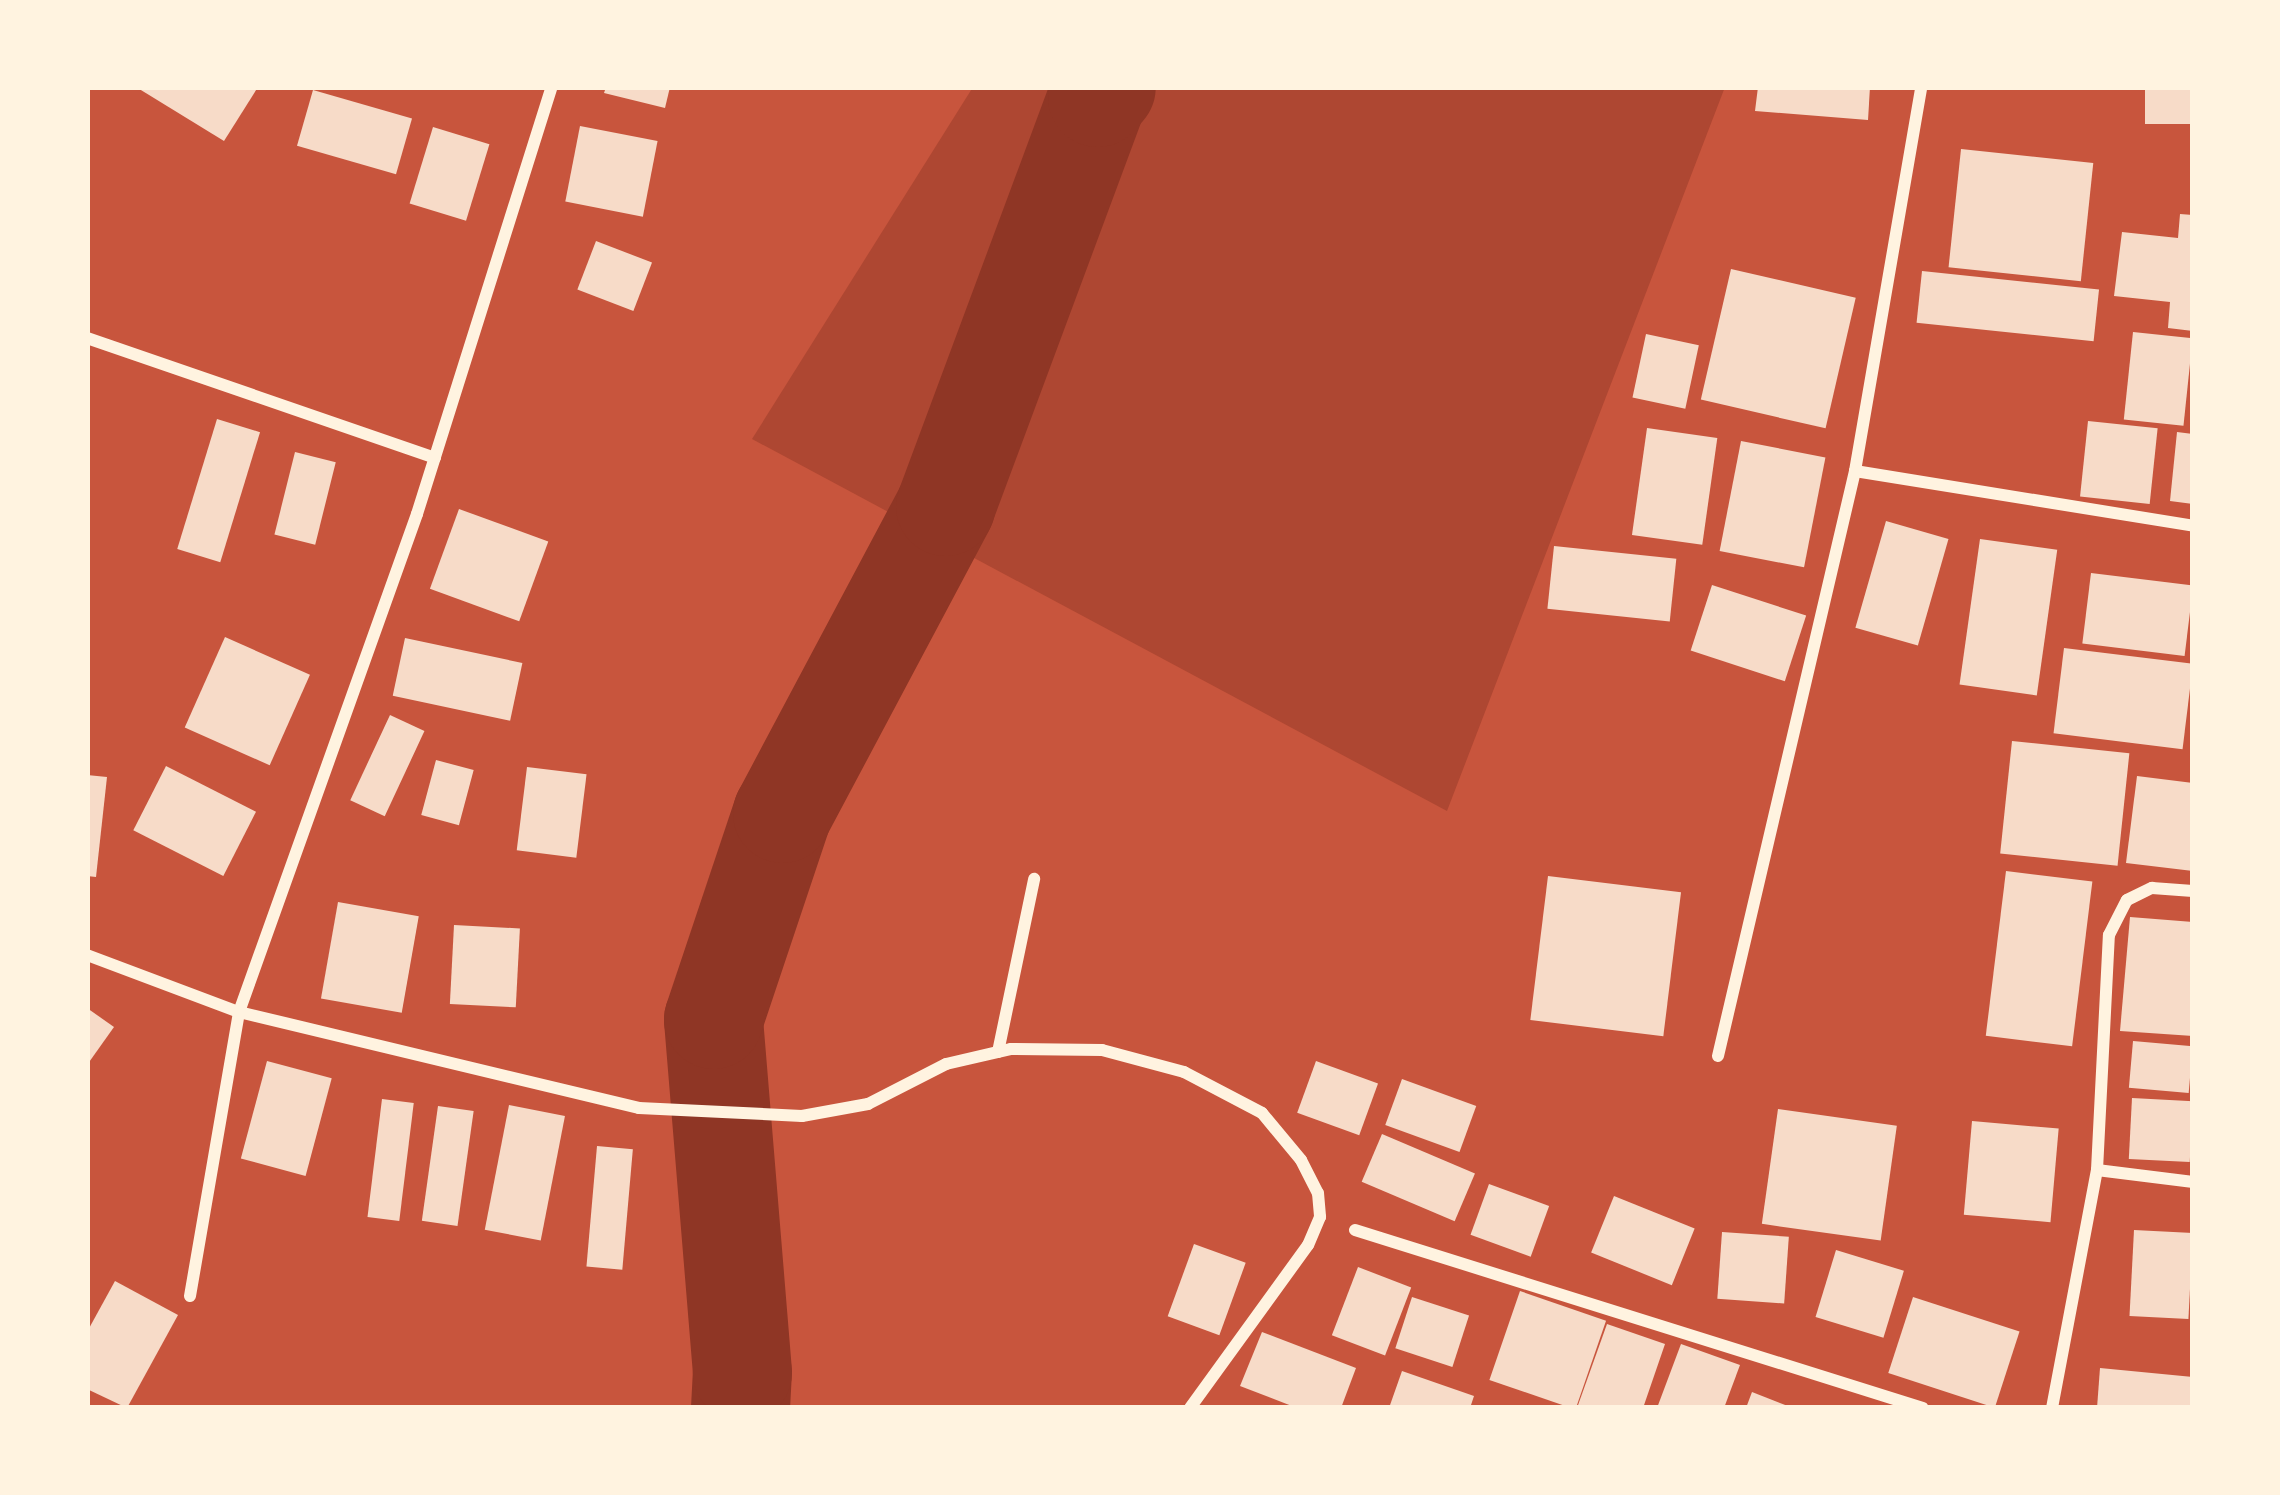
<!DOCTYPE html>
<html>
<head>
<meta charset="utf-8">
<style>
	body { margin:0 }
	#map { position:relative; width:2280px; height:1495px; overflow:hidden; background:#c8553d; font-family:Barlow,sans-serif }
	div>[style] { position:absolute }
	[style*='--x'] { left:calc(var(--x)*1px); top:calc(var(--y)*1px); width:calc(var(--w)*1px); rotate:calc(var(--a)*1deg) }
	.green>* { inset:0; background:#ae4732 }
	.river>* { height:99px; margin:-49.5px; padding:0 49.5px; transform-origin:49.5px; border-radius:49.5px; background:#8f3625 }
	.building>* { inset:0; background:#f7dbc8; transform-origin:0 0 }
	.minor>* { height:12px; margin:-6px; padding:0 6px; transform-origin:6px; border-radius:6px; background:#fff3e0 }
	span { translate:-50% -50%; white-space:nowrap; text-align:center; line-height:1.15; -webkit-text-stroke:9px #fff3e0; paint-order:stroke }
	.frame { position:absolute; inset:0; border:90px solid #fff3e0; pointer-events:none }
</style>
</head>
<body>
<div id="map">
	<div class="green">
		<div style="clip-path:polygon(973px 87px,1725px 87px,1447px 811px,752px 439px)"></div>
	</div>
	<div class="river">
		<div style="--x:740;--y:1408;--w:36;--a:-87"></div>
		<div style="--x:742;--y:1372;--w:354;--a:-94.7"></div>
		<div style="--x:713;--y:1019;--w:217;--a:-71.5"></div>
		<div style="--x:782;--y:813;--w:348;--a:-62"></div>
		<div style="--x:945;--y:506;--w:436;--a:-69.6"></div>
		<div style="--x:1097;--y:97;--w:13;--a:-48"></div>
	</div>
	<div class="building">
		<div style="clip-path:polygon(136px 87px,258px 87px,224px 141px)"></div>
		<div style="clip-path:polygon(606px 87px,670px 87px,665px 108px,604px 93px)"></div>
		<div style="clip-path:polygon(1758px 87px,1870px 87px,1868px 120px,1755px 111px)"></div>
		<div style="left:2145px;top:87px;width:48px;height:37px"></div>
		<div style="left:313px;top:90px;width:103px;height:58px;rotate:16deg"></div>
		<div style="left:580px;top:126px;width:79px;height:77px;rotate:11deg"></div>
		<div style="left:433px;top:127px;width:59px;height:80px;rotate:17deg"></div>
		<div style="left:1961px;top:149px;width:133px;height:119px;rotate:6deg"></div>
		<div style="clip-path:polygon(2180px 214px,2193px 215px,2193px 331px,2168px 328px,2170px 302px,2114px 296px,2122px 232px,2178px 238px)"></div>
		<div style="left:596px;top:241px;width:60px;height:52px;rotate:21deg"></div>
		<div style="left:1731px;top:269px;width:128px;height:134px;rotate:13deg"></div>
		<div style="left:1922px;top:271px;width:178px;height:52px;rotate:6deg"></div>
		<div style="left:2133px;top:332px;width:60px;height:88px;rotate:6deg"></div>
		<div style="left:1646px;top:334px;width:54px;height:65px;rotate:12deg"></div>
		<div style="left:217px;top:419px;width:45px;height:136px;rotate:17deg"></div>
		<div style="left:2088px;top:421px;width:70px;height:76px;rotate:6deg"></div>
		<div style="left:1647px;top:428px;width:71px;height:108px;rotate:8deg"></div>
		<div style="clip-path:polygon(2177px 432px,2193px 434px,2193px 504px,2170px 501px)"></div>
		<div style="left:1741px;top:441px;width:86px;height:112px;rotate:11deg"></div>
		<div style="left:295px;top:452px;width:42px;height:85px;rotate:14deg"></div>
		<div style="left:459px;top:509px;width:95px;height:85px;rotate:20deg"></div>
		<div style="left:1886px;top:521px;width:65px;height:111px;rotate:16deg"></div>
		<div style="left:1980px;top:539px;width:78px;height:147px;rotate:8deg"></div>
		<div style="left:1554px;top:546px;width:123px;height:63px;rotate:6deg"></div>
		<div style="left:2091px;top:573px;width:103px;height:71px;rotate:7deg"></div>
		<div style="left:1712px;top:585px;width:99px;height:69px;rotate:18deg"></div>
		<div style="left:225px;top:637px;width:93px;height:99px;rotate:24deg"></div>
		<div style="left:405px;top:638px;width:120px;height:59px;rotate:12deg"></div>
		<div style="left:2064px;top:648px;width:130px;height:86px;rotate:7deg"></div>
		<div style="left:390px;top:715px;width:38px;height:94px;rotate:25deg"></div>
		<div style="left:2012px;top:741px;width:118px;height:113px;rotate:6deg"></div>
		<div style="left:436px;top:760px;width:39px;height:57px;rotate:15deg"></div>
		<div style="left:166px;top:766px;width:101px;height:72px;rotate:27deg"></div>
		<div style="left:527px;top:767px;width:60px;height:84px;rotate:7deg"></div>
		<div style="clip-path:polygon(87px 775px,107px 777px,96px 877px,87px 876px)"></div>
		<div style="clip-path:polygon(2137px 776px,2193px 783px,2193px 871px,2126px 863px)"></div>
		<div style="left:2006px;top:871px;width:87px;height:166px;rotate:7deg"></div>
		<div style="left:1548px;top:876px;width:134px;height:145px;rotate:7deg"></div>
		<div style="left:338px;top:902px;width:82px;height:98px;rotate:10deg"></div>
		<div style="clip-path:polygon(2130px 917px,2193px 922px,2193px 1036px,2120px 1031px)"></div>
		<div style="left:454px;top:925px;width:66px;height:79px;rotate:3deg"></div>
		<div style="clip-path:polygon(87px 1008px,114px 1027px,87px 1065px)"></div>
		<div style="left:2133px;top:1041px;width:60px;height:47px;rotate:5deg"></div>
		<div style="left:267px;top:1061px;width:67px;height:101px;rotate:15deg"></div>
		<div style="left:1316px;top:1061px;width:66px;height:55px;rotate:20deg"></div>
		<div style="left:1402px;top:1079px;width:79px;height:49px;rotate:20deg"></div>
		<div style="left:2132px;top:1098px;width:61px;height:61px;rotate:3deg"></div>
		<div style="left:382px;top:1099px;width:32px;height:119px;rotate:7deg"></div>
		<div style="left:509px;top:1105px;width:57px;height:127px;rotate:11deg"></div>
		<div style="left:438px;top:1106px;width:36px;height:116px;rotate:8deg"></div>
		<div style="left:1778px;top:1109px;width:120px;height:116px;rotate:8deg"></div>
		<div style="left:1972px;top:1121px;width:87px;height:94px;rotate:5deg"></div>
		<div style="left:1382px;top:1134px;width:101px;height:52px;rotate:23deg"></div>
		<div style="left:597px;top:1146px;width:36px;height:121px;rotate:5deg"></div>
		<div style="left:1489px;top:1184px;width:64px;height:54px;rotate:20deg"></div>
		<div style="left:1614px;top:1196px;width:87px;height:61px;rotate:22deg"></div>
		<div style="left:2134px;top:1230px;width:59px;height:86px;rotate:3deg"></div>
		<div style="left:1722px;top:1232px;width:67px;height:67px;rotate:4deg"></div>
		<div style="left:1194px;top:1244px;width:55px;height:77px;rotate:20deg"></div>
		<div style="left:1836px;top:1250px;width:71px;height:70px;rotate:17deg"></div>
		<div style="left:1358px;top:1267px;width:57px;height:73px;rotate:21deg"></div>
		<div style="clip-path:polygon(115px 1281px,178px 1315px,127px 1408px,87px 1389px,87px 1332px)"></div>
		<div style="left:1520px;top:1291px;width:91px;height:94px;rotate:19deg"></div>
		<div style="left:1412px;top:1297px;width:60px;height:54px;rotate:18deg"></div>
		<div style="left:1913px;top:1297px;width:112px;height:80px;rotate:18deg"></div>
		<div style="clip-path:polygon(1607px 1324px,1665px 1344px,1643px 1408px,1577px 1408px)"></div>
		<div style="clip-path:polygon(1262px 1332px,1356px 1368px,1341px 1408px,1297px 1408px,1240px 1386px)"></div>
		<div style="clip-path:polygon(1681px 1344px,1740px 1365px,1724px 1408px,1657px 1408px)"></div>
		<div style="clip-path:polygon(2100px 1368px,2193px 1377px,2193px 1408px,2097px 1408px)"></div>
		<div style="clip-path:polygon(1402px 1371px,1474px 1396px,1470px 1408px,1389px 1408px)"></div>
		<div style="clip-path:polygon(1752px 1392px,1793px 1408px,1746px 1408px)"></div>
	</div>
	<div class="minor">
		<div style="--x:87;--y:338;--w:368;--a:19"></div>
		<div style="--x:1855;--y:471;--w:342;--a:9.2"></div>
		<div style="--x:87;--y:955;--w:162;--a:20.6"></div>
		<div style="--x:239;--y:1012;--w:411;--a:13.5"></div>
		<div style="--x:639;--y:1108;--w:163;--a:2.8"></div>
		<div style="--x:802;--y:1116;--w:67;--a:-10.3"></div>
		<div style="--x:868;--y:1104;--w:88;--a:-27.1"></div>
		<div style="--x:946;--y:1064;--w:67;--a:-13"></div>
		<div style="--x:1011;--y:1049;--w:91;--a:0.6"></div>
		<div style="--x:1102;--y:1050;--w:85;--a:15"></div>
		<div style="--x:1184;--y:1072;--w:88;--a:27.7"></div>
		<div style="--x:1262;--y:1113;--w:61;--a:50.3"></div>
		<div style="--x:1301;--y:1160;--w:37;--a:63"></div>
		<div style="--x:1318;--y:1193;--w:24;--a:85"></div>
		<div style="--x:1320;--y:1217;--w:30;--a:113"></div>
		<div style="--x:1308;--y:1245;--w:201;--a:125.9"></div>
		<div style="--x:998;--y:1052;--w:177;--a:-78.2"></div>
		<div style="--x:1718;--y:1056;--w:601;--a:-76.82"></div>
		<div style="--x:1855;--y:471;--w:390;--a:-80.2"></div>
		<div style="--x:2097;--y:1170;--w:97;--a:7.1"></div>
		<div style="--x:1355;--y:1230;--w:595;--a:17.4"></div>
		<div style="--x:190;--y:1296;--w:288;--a:-80.2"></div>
		<div style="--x:239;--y:1012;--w:529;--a:-70.33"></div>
		<div style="--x:417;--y:514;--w:448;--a:-72.5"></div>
		<div style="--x:2052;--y:1408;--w:242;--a:-79.3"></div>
		<div style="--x:2097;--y:1170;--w:235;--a:-87.1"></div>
		<div style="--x:2109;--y:935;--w:39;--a:-63"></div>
		<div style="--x:2127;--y:900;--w:28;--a:-26"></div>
		<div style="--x:2152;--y:888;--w:41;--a:4.2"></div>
	</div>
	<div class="frame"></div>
</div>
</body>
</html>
